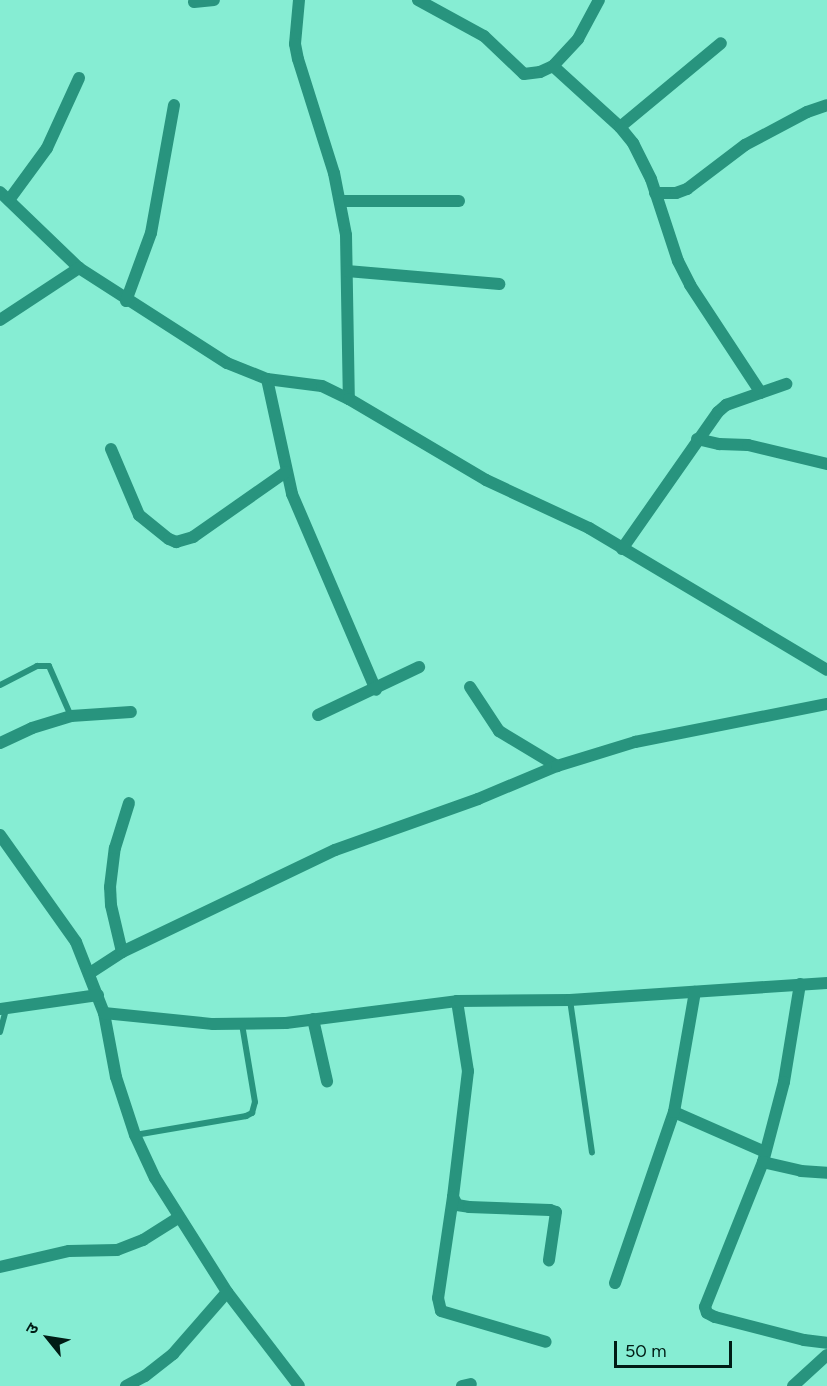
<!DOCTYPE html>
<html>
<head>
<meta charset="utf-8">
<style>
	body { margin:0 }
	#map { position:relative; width:827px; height:1386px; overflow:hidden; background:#86edd3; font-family:Figtree,"Noto Sans Devanagari",sans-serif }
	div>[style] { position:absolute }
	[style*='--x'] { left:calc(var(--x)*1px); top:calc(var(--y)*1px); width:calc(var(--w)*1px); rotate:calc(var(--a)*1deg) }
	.service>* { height:6px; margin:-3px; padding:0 3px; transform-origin:3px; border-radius:3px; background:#28947e }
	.minor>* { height:12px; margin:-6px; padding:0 6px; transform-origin:6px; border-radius:6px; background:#28947e }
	span { translate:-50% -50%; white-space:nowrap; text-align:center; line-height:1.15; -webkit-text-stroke:4.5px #86edd3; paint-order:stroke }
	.north { position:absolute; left:18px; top:1308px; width:60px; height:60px; -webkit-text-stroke:4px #86edd3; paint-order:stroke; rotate:300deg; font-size:16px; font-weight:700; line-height:24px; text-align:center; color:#001c15 }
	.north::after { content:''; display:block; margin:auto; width:21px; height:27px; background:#001c15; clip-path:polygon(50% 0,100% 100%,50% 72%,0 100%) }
	.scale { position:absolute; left:614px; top:1341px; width:118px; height:27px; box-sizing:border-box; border:3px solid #001c15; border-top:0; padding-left:8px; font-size:18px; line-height:21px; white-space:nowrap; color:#001c15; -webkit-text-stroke:4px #86edd3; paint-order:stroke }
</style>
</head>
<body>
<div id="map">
	<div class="service">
		<div style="--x:0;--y:685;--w:42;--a:-27.2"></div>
		<div style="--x:37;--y:666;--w:12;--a:0"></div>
		<div style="--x:49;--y:666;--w:55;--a:66.3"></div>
		<div style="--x:570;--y:1000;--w:154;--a:81.8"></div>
		<div style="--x:0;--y:1032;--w:24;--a:-75"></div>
		<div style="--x:135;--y:1135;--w:113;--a:-9.7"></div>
		<div style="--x:246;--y:1116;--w:7;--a:-27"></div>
		<div style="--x:252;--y:1113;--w:11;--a:-75"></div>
		<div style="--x:255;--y:1102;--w:79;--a:-99.5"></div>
	</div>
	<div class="minor">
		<div style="--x:299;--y:0;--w:44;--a:95.2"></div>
		<div style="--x:295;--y:44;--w:15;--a:79"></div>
		<div style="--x:298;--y:59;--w:120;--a:72.5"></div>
		<div style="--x:334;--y:173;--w:63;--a:79"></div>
		<div style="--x:346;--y:235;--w:164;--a:89"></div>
		<div style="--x:418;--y:0;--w:75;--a:28.6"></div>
		<div style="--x:484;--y:36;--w:55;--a:43.5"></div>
		<div style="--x:524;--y:74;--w:16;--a:-7"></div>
		<div style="--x:540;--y:72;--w:14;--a:-25"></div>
		<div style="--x:553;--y:66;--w:91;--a:42.3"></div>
		<div style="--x:620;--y:127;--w:21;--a:51"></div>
		<div style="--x:633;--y:143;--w:40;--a:63.4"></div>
		<div style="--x:651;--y:179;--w:86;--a:71.8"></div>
		<div style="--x:678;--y:261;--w:27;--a:63"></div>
		<div style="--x:690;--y:285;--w:129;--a:56.7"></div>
		<div style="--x:194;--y:2;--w:20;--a:-6"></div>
		<div style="--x:553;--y:66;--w:37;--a:-47"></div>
		<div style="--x:578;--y:39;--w:44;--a:-61.7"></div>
		<div style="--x:620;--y:127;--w:131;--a:-39.7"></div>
		<div style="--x:0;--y:192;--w:110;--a:43.9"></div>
		<div style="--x:79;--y:268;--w:176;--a:32.7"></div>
		<div style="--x:227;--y:363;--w:43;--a:21.8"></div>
		<div style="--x:267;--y:379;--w:55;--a:7.3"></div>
		<div style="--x:322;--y:386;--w:30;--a:26"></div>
		<div style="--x:349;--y:399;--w:159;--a:30.6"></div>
		<div style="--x:486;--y:480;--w:114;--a:25"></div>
		<div style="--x:589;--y:528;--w:277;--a:30.8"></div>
		<div style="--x:655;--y:193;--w:21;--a:0"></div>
		<div style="--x:676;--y:193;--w:12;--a:-20"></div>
		<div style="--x:687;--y:189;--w:73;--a:-37.2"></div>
		<div style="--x:745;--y:145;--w:70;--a:-28"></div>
		<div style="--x:807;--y:112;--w:21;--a:-19"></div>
		<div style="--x:9;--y:200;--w:64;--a:-53.8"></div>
		<div style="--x:47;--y:148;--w:77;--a:-65.4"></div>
		<div style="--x:340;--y:201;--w:119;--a:0"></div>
		<div style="--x:347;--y:271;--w:153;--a:4.9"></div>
		<div style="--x:126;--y:301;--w:72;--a:-69.8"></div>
		<div style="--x:151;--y:233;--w:130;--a:-79.8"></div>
		<div style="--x:0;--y:320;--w:95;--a:-33.4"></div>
		<div style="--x:267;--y:379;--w:118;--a:77.7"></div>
		<div style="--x:292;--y:494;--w:213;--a:66.8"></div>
		<div style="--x:697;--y:439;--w:23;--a:13"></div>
		<div style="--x:719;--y:444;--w:29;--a:2"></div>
		<div style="--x:748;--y:445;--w:81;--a:13.5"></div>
		<div style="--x:111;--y:449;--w:72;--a:67"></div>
		<div style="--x:139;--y:515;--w:38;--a:39"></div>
		<div style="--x:169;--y:539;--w:8;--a:23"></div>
		<div style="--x:176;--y:542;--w:18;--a:-16"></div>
		<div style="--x:193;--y:537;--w:113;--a:-35"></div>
		<div style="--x:622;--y:549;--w:167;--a:-55"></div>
		<div style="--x:718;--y:412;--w:11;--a:-41"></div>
		<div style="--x:726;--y:405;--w:64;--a:-19.3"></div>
		<div style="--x:470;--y:687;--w:53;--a:56.6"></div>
		<div style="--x:499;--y:731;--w:68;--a:31.1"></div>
		<div style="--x:318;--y:715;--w:112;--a:-25.4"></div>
		<div style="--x:0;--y:743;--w:35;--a:-25"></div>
		<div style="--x:32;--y:728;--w:41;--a:-17.1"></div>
		<div style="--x:71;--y:716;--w:60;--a:-3.8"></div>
		<div style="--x:0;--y:835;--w:131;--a:54.6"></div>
		<div style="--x:76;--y:942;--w:76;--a:68.5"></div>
		<div style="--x:104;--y:1013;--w:65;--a:79.4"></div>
		<div style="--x:116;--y:1077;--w:61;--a:71.9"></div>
		<div style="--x:135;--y:1135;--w:47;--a:65.1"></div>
		<div style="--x:155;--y:1178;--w:135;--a:57.7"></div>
		<div style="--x:227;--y:1292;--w:118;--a:52.5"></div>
		<div style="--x:122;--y:952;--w:48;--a:-103.2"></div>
		<div style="--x:111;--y:905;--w:18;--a:-93"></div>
		<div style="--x:110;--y:887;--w:39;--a:-83"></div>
		<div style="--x:115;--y:848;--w:47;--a:-72.7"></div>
		<div style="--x:90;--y:973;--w:38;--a:-33"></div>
		<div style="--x:122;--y:952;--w:236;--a:-25.6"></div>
		<div style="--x:335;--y:850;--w:152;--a:-19.6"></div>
		<div style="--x:478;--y:799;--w:86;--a:-22.7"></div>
		<div style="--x:557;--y:766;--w:82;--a:-17.1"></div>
		<div style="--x:635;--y:742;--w:196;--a:-11.2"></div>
		<div style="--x:800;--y:984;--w:99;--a:99.3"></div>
		<div style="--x:784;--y:1082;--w:83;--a:104.7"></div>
		<div style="--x:763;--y:1162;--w:156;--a:111.8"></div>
		<div style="--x:705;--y:1307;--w:6;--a:72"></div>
		<div style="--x:707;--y:1313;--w:9;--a:27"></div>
		<div style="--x:715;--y:1317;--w:92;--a:14.5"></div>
		<div style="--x:804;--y:1340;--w:23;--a:7"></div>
		<div style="--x:457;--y:1001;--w:71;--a:81.1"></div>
		<div style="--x:468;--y:1071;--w:127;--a:96.8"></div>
		<div style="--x:453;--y:1197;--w:9;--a:63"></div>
		<div style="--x:457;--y:1205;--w:12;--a:9"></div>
		<div style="--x:469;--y:1207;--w:81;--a:2.1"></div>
		<div style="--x:550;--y:1210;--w:6;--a:18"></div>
		<div style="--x:556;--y:1212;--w:49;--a:98.3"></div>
		<div style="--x:0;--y:1009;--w:99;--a:-8.1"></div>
		<div style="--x:104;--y:1013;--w:110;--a:5.8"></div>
		<div style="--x:213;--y:1024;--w:73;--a:-0.8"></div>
		<div style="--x:286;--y:1023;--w:172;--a:-7.3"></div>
		<div style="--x:457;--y:1001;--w:113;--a:-0.5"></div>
		<div style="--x:570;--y:1000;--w:258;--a:-3.8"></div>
		<div style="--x:313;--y:1019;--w:64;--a:77.3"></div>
		<div style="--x:674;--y:1112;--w:99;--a:23.7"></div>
		<div style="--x:763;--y:1162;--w:39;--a:13"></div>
		<div style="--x:801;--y:1171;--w:26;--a:4"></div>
		<div style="--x:453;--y:1197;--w:102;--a:98.4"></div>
		<div style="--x:438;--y:1298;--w:13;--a:77"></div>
		<div style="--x:441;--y:1311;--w:109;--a:16.4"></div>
		<div style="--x:0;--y:1267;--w:71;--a:-13.1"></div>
		<div style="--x:69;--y:1251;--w:48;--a:-1.2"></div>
		<div style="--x:117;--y:1250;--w:28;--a:-21"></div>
		<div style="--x:143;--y:1240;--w:41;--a:-32.2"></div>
		<div style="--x:615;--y:1283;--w:181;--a:-71"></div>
		<div style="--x:674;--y:1112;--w:122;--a:-80.1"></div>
		<div style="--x:126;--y:1386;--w:21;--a:-28"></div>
		<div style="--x:145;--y:1376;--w:36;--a:-38"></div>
		<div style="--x:173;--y:1354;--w:82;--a:-48.9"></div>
		<div style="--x:462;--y:1386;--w:9;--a:-13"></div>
		<div style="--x:793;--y:1386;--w:46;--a:-42.4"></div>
	</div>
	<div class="north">उ</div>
	<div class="scale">50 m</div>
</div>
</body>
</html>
